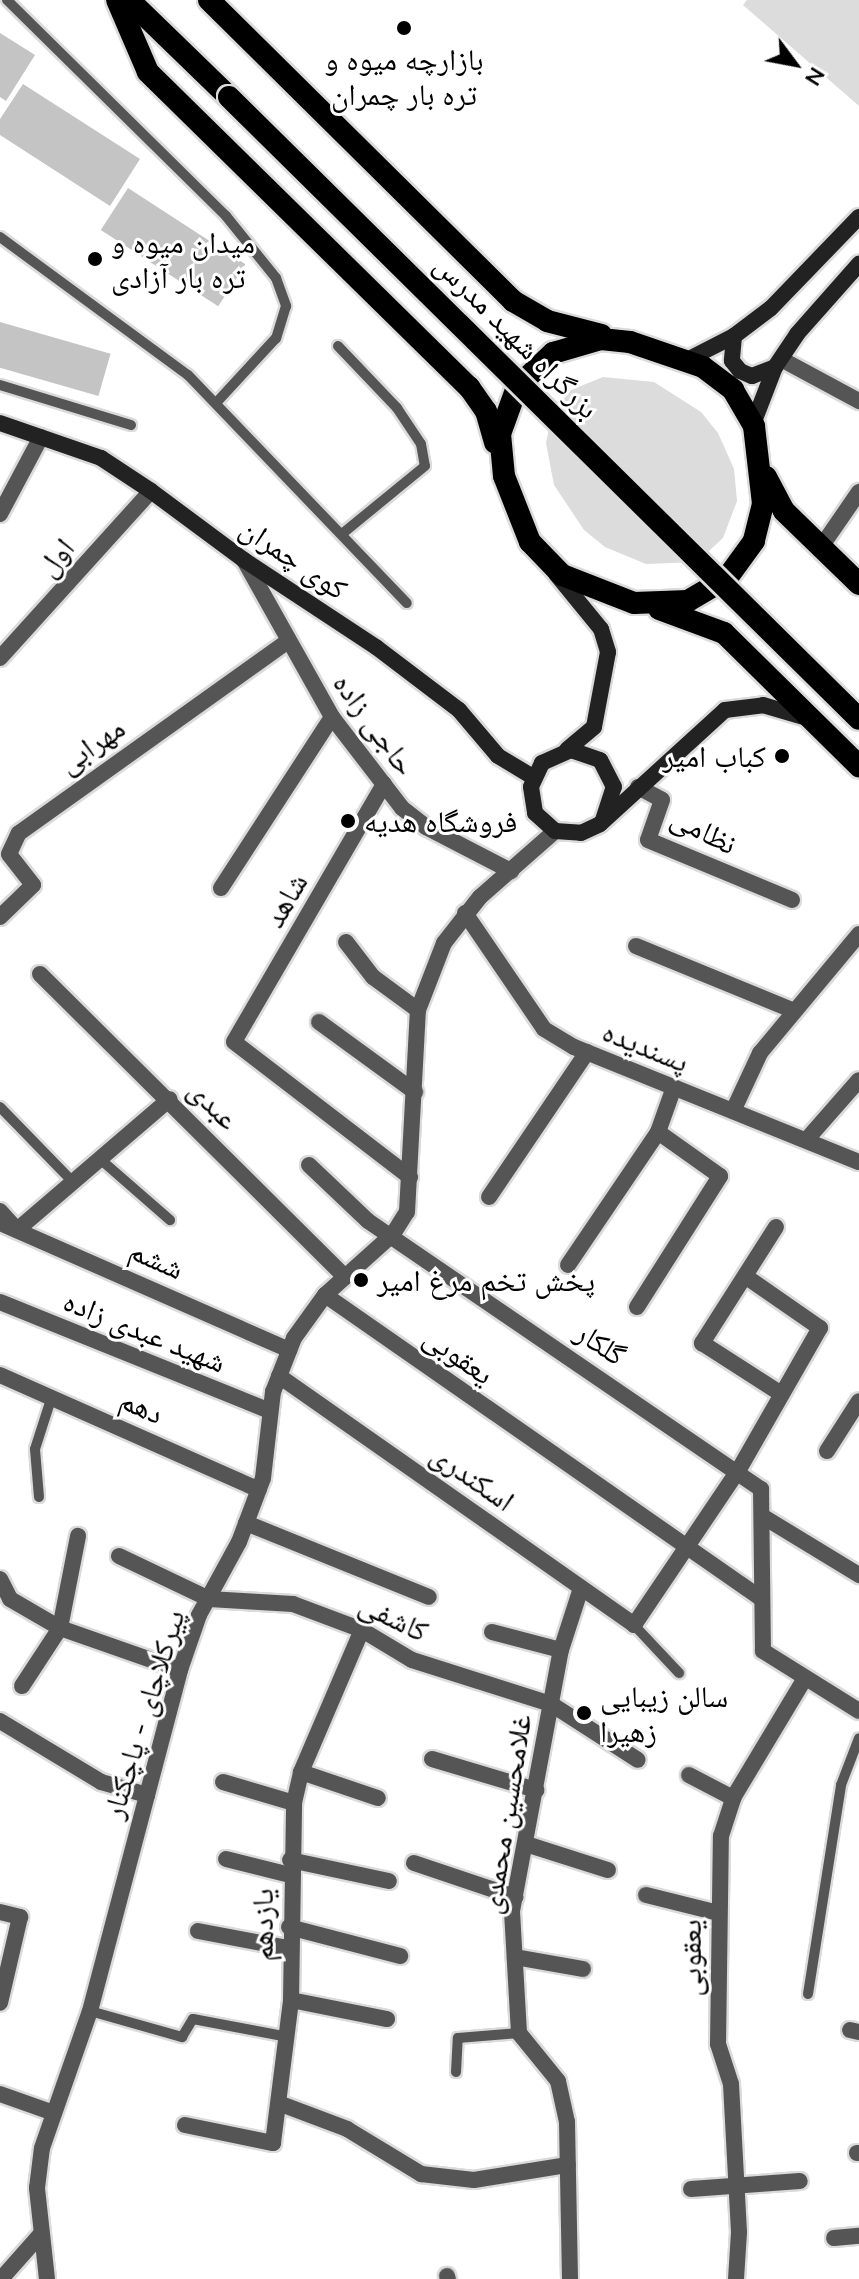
<!DOCTYPE html>
<html>
<head>
<meta charset="utf-8">
<style>
	body { margin:0 }
	#map { position:relative; width:859px; height:2279px; overflow:hidden; background:#fff; font-family:Mulish,"Noto Naskh Arabic",sans-serif }
	div>[style] { position:absolute }
	[style*='--x'] { left:calc(var(--x)*1px); top:calc(var(--y)*1px); width:calc(var(--w)*1px); rotate:calc(var(--a)*1deg) }
	.green>* { inset:0; background:#dcdcdc }
	.building>* { inset:0; background:#c4c4c4; transform-origin:0 0 }
	.roads { filter:drop-shadow(2px 0 #dbdbdb) drop-shadow(-2px 0 #dbdbdb) drop-shadow(0 2px #dbdbdb) drop-shadow(0 -2px #dbdbdb) }
	.service>* { height:10px; margin:-5px; padding:0 5px; transform-origin:5px; border-radius:5px; background:#555 }
	.minor>* { height:16px; margin:-8px; padding:0 8px; transform-origin:8px; border-radius:8px; background:#555 }
	.secondary>* { height:16px; margin:-8px; padding:0 8px; transform-origin:8px; border-radius:8px; background:#222 }
	.trunk>* { height:22px; margin:-11px; padding:0 11px; transform-origin:11px; border-radius:11px; background:#000 }
	.bridges { filter:drop-shadow(2px 0 #dbdbdb) drop-shadow(-2px 0 #dbdbdb) drop-shadow(0 2px #dbdbdb) drop-shadow(0 -2px #dbdbdb) }
	.trunk-bridge>* { height:22px; margin:-11px; padding:0 11px; transform-origin:11px; border-radius:11px; background:#000 }
	.dots>* { width:22px; height:22px; translate:-50% -50%; box-sizing:border-box; border:4px solid #fff; border-radius:50% }
	span { translate:-50% -50%; white-space:nowrap; text-align:center; line-height:1.15; -webkit-text-stroke:6px #fff; paint-order:stroke }
	.poi-label { font-size:30px; color:#000 }
	.left { translate:0 -50%; text-align:left }
	.right { translate:-100% -50%; text-align:right }
	.street-label { font-size:30px; color:#000 }
	.north { position:absolute; left:755px; top:24px; width:80px; height:80px; -webkit-text-stroke:6px #fff; paint-order:stroke; rotate:122deg; font-size:22px; font-weight:700; line-height:32px; text-align:center; color:#000 }
	.north::after { content:''; display:block; margin:auto; width:28px; height:36px; background:#000; clip-path:polygon(50% 0,100% 100%,50% 72%,0 100%) }
</style>
</head>
<body>
<div id="map">
	<div class="green">
		<div style="clip-path:polygon(747px 0,859px 0,859px 106px,743px 5px)"></div>
		<div style="clip-path:polygon(603px 377px,654px 382px,701px 412px,718px 433px,734px 469px,737px 501px,723px 538px,697px 562px,646px 564px,605px 547px,584px 530px,554px 485px,546px 443px,552px 414px,571px 390px)"></div>
	</div>
	<div class="building">
		<div style="clip-path:polygon(0 33px,35px 55px,6px 101px,0 97px)"></div>
		<div style="clip-path:polygon(23px 84px,140px 159px,110px 206px,0 135px,0 119px)"></div>
		<div style="left:128px;top:188px;width:140px;height:50px;rotate:33deg"></div>
		<div style="left:0;top:322px;width:115px;height:44px;rotate:16deg"></div>
	</div>
	<div class="roads">
		<div class="service">
			<div style="--x:7;--y:0;--w:308;--a:44.6"></div>
			<div style="--x:226;--y:216;--w:80;--a:51.1"></div>
			<div style="--x:276;--y:278;--w:30;--a:70"></div>
			<div style="--x:286;--y:306;--w:34;--a:107"></div>
			<div style="--x:276;--y:338;--w:88;--a:132.7"></div>
			<div style="--x:0;--y:237;--w:233;--a:36.3"></div>
			<div style="--x:188;--y:375;--w:316;--a:46.2"></div>
			<div style="--x:338;--y:346;--w:86;--a:46.4"></div>
			<div style="--x:397;--y:408;--w:43;--a:56.3"></div>
			<div style="--x:421;--y:444;--w:22;--a:80"></div>
			<div style="--x:425;--y:466;--w:106;--a:140.7"></div>
			<div style="--x:0;--y:385;--w:137;--a:17"></div>
			<div style="--x:0;--y:1107;--w:105;--a:45.8"></div>
			<div style="--x:100;--y:1159;--w:93;--a:41.1"></div>
			<div style="--x:39;--y:1497;--w:48;--a:-94.8"></div>
			<div style="--x:35;--y:1449;--w:56;--a:-72.2"></div>
			<div style="--x:634;--y:1625;--w:66;--a:46.8"></div>
			<div style="--x:808;--y:1994;--w:212;--a:-81"></div>
			<div style="--x:841;--y:1785;--w:50;--a:-69"></div>
			<div style="--x:90;--y:2011;--w:96;--a:15.8"></div>
			<div style="--x:182;--y:2037;--w:21;--a:-59"></div>
			<div style="--x:193;--y:2019;--w:97;--a:10.7"></div>
			<div style="--x:456;--y:2072;--w:34;--a:-87"></div>
			<div style="--x:458;--y:2038;--w:61;--a:-4.7"></div>
		</div>
		<div class="minor">
			<div style="--x:781;--y:359;--w:89;--a:28.3"></div>
			<div style="--x:0;--y:514;--w:87;--a:-62"></div>
			<div style="--x:821;--y:547;--w:67;--a:-55.4"></div>
			<div style="--x:244;--y:560;--w:180;--a:60.7"></div>
			<div style="--x:332;--y:717;--w:115;--a:52.4"></div>
			<div style="--x:402;--y:808;--w:31;--a:38"></div>
			<div style="--x:426;--y:827;--w:96;--a:27.4"></div>
			<div style="--x:0;--y:658;--w:225;--a:-47.9"></div>
			<div style="--x:384;--y:784;--w:298;--a:120.2"></div>
			<div style="--x:234;--y:1042;--w:222;--a:37.5"></div>
			<div style="--x:638;--y:787;--w:27;--a:28"></div>
			<div style="--x:662;--y:800;--w:42;--a:109.3"></div>
			<div style="--x:648;--y:840;--w:156;--a:22.6"></div>
			<div style="--x:221;--y:888;--w:204;--a:-57"></div>
			<div style="--x:465;--y:913;--w:140;--a:55.7"></div>
			<div style="--x:544;--y:1029;--w:35;--a:31"></div>
			<div style="--x:574;--y:1047;--w:307;--a:22"></div>
			<div style="--x:0;--y:917;--w:46;--a:-44.1"></div>
			<div style="--x:33;--y:885;--w:39;--a:-128"></div>
			<div style="--x:9;--y:854;--w:23;--a:-65"></div>
			<div style="--x:19;--y:833;--w:329;--a:-35.5"></div>
			<div style="--x:346;--y:942;--w:44;--a:52.4"></div>
			<div style="--x:373;--y:977;--w:56;--a:36.3"></div>
			<div style="--x:636;--y:946;--w:169;--a:22.3"></div>
			<div style="--x:40;--y:974;--w:430;--a:44.8"></div>
			<div style="--x:319;--y:1022;--w:119;--a:36.1"></div>
			<div style="--x:733;--y:1111;--w:64;--a:-65"></div>
			<div style="--x:760;--y:1053;--w:155;--a:-50.2"></div>
			<div style="--x:808;--y:1138;--w:77;--a:-48.7"></div>
			<div style="--x:309;--y:1165;--w:81;--a:43.5"></div>
			<div style="--x:368;--y:1221;--w:476;--a:34.3"></div>
			<div style="--x:761;--y:1489;--w:162;--a:89.3"></div>
			<div style="--x:763;--y:1651;--w:113;--a:32"></div>
			<div style="--x:489;--y:1197;--w:175;--a:-55.9"></div>
			<div style="--x:0;--y:1211;--w:25;--a:48"></div>
			<div style="--x:17;--y:1230;--w:201;--a:-40.6"></div>
			<div style="--x:0;--y:1223;--w:316;--a:23.7"></div>
			<div style="--x:776;--y:1227;--w:138;--a:122.5"></div>
			<div style="--x:702;--y:1343;--w:93;--a:32.7"></div>
			<div style="--x:568;--y:1265;--w:161;--a:-55.9"></div>
			<div style="--x:658;--y:1132;--w:48;--a:-70.4"></div>
			<div style="--x:325;--y:1295;--w:529;--a:34.83"></div>
			<div style="--x:0;--y:1302;--w:291;--a:22"></div>
			<div style="--x:637;--y:1307;--w:155;--a:-57.6"></div>
			<div style="--x:720;--y:1176;--w:76;--a:-144.6"></div>
			<div style="--x:0;--y:1375;--w:283;--a:23.9"></div>
			<div style="--x:279;--y:1376;--w:434;--a:35"></div>
			<div style="--x:634;--y:1625;--w:186;--a:-56"></div>
			<div style="--x:738;--y:1471;--w:165;--a:-60.2"></div>
			<div style="--x:820;--y:1328;--w:91;--a:-145.3"></div>
			<div style="--x:827;--y:1451;--w:59;--a:-57.4"></div>
			<div style="--x:762;--y:1516;--w:114;--a:31.3"></div>
			<div style="--x:246;--y:1523;--w:197;--a:22"></div>
			<div style="--x:119;--y:1556;--w:100;--a:25.5"></div>
			<div style="--x:209;--y:1599;--w:84;--a:3.4"></div>
			<div style="--x:293;--y:1604;--w:74;--a:20.6"></div>
			<div style="--x:362;--y:1630;--w:58;--a:31"></div>
			<div style="--x:412;--y:1660;--w:146;--a:17.6"></div>
			<div style="--x:551;--y:1704;--w:103;--a:32.8"></div>
			<div style="--x:0;--y:1579;--w:22;--a:63"></div>
			<div style="--x:10;--y:1599;--w:58;--a:30.1"></div>
			<div style="--x:60;--y:1628;--w:127;--a:19.3"></div>
			<div style="--x:492;--y:1632;--w:71;--a:14.6"></div>
			<div style="--x:22;--y:1686;--w:69;--a:-56.8"></div>
			<div style="--x:60;--y:1628;--w:94;--a:-78.9"></div>
			<div style="--x:0;--y:1721;--w:118;--a:31.1"></div>
			<div style="--x:101;--y:1782;--w:48;--a:15.8"></div>
			<div style="--x:432;--y:1759;--w:109;--a:16.6"></div>
			<div style="--x:301;--y:1772;--w:81;--a:18.7"></div>
			<div style="--x:689;--y:1775;--w:50;--a:27.6"></div>
			<div style="--x:223;--y:1782;--w:74;--a:16.5"></div>
			<div style="--x:526;--y:1844;--w:86;--a:17.6"></div>
			<div style="--x:226;--y:1859;--w:66;--a:14"></div>
			<div style="--x:290;--y:1860;--w:101;--a:12"></div>
			<div style="--x:414;--y:1863;--w:107;--a:18.6"></div>
			<div style="--x:646;--y:1895;--w:74;--a:14"></div>
			<div style="--x:0;--y:1912;--w:21;--a:14"></div>
			<div style="--x:20;--y:1917;--w:88;--a:103.1"></div>
			<div style="--x:289;--y:1927;--w:115;--a:14.6"></div>
			<div style="--x:198;--y:1931;--w:92;--a:10.7"></div>
			<div style="--x:515;--y:1957;--w:69;--a:10"></div>
			<div style="--x:291;--y:2000;--w:98;--a:11.2"></div>
			<div style="--x:850;--y:2030;--w:9;--a:13"></div>
			<div style="--x:0;--y:2094;--w:57;--a:19.4"></div>
			<div style="--x:281;--y:2104;--w:71;--a:20.7"></div>
			<div style="--x:347;--y:2129;--w:87;--a:31.3"></div>
			<div style="--x:421;--y:2174;--w:53;--a:6.5"></div>
			<div style="--x:474;--y:2180;--w:95;--a:-9.1"></div>
			<div style="--x:185;--y:2125;--w:90;--a:11.6"></div>
			<div style="--x:273;--y:2143;--w:144;--a:-82.8"></div>
			<div style="--x:291;--y:2000;--w:197;--a:-89.1"></div>
			<div style="--x:294;--y:1803;--w:32;--a:-77"></div>
			<div style="--x:301;--y:1772;--w:155;--a:-66.8"></div>
			<div style="--x:857;--y:2153;--w:2;--a:0"></div>
			<div style="--x:691;--y:2189;--w:109;--a:-4.2"></div>
			<div style="--x:834;--y:2238;--w:25;--a:-5"></div>
			<div style="--x:447;--y:2276;--w:3;--a:72"></div>
			<div style="--x:1;--y:2279;--w:60;--a:-48.4"></div>
			<div style="--x:47;--y:2279;--w:92;--a:-96.3"></div>
			<div style="--x:37;--y:2188;--w:40;--a:-82.9"></div>
			<div style="--x:42;--y:2148;--w:145;--a:-70.7"></div>
			<div style="--x:90;--y:2011;--w:353;--a:-75.2"></div>
			<div style="--x:180;--y:1670;--w:58;--a:-70.9"></div>
			<div style="--x:199;--y:1615;--w:83;--a:-61.3"></div>
			<div style="--x:239;--y:1542;--w:68;--a:-69.4"></div>
			<div style="--x:263;--y:1478;--w:87;--a:-83.4"></div>
			<div style="--x:273;--y:1392;--w:58;--a:-68.7"></div>
			<div style="--x:294;--y:1338;--w:53;--a:-54.2"></div>
			<div style="--x:325;--y:1295;--w:91;--a:-41.9"></div>
			<div style="--x:393;--y:1234;--w:26;--a:-58"></div>
			<div style="--x:407;--y:1212;--w:202;--a:-86.9"></div>
			<div style="--x:418;--y:1010;--w:72;--a:-68.8"></div>
			<div style="--x:444;--y:943;--w:58;--a:-52"></div>
			<div style="--x:480;--y:897;--w:100;--a:-41.3"></div>
			<div style="--x:570;--y:2279;--w:157;--a:-91.1"></div>
			<div style="--x:567;--y:2122;--w:42;--a:-102.4"></div>
			<div style="--x:558;--y:2081;--w:62;--a:-129.1"></div>
			<div style="--x:519;--y:2033;--w:122;--a:-93.3"></div>
			<div style="--x:512;--y:1911;--w:266;--a:-79.4"></div>
			<div style="--x:561;--y:1650;--w:65;--a:-72.1"></div>
			<div style="--x:736;--y:2279;--w:47;--a:-86.3"></div>
			<div style="--x:739;--y:2232;--w:148;--a:-93.1"></div>
			<div style="--x:731;--y:2084;--w:42;--a:-108"></div>
			<div style="--x:718;--y:2044;--w:208;--a:-89.2"></div>
			<div style="--x:721;--y:1836;--w:40;--a:-72"></div>
			<div style="--x:733;--y:1798;--w:140;--a:-59"></div>
		</div>
		<div class="secondary">
			<div style="--x:734;--y:336;--w:25;--a:95"></div>
			<div style="--x:732;--y:361;--w:13;--a:51"></div>
			<div style="--x:740;--y:371;--w:13;--a:23"></div>
			<div style="--x:752;--y:376;--w:25;--a:-21"></div>
			<div style="--x:687;--y:360;--w:53;--a:-27.1"></div>
			<div style="--x:734;--y:336;--w:46;--a:-37.1"></div>
			<div style="--x:771;--y:308;--w:127;--a:-46"></div>
			<div style="--x:0;--y:423;--w:107;--a:19.1"></div>
			<div style="--x:101;--y:458;--w:60;--a:33.4"></div>
			<div style="--x:151;--y:491;--w:116;--a:36.6"></div>
			<div style="--x:244;--y:560;--w:158;--a:33.4"></div>
			<div style="--x:376;--y:647;--w:104;--a:37.2"></div>
			<div style="--x:459;--y:710;--w:60;--a:49.7"></div>
			<div style="--x:498;--y:756;--w:41;--a:31"></div>
			<div style="--x:753;--y:424;--w:61;--a:-68.9"></div>
			<div style="--x:775;--y:367;--w:40;--a:-56"></div>
			<div style="--x:797;--y:334;--w:94;--a:-48.5"></div>
			<div style="--x:556;--y:574;--w:71;--a:50.7"></div>
			<div style="--x:601;--y:629;--w:24;--a:73"></div>
			<div style="--x:608;--y:652;--w:76;--a:100.6"></div>
			<div style="--x:594;--y:727;--w:35;--a:140"></div>
			<div style="--x:603;--y:820;--w:35;--a:-72"></div>
			<div style="--x:614;--y:787;--w:30;--a:-117"></div>
			<div style="--x:600;--y:760;--w:31;--a:-161"></div>
			<div style="--x:571;--y:750;--w:32;--a:156"></div>
			<div style="--x:542;--y:763;--w:26;--a:115"></div>
			<div style="--x:531;--y:787;--w:26;--a:81"></div>
			<div style="--x:535;--y:813;--w:27;--a:42"></div>
			<div style="--x:555;--y:831;--w:26;--a:4"></div>
			<div style="--x:581;--y:833;--w:21;--a:-25"></div>
			<div style="--x:600;--y:824;--w:169;--a:-42.4"></div>
			<div style="--x:725;--y:710;--w:38;--a:-7"></div>
			<div style="--x:763;--y:705;--w:46;--a:16.5"></div>
		</div>
		<div class="trunk">
			<div style="--x:117;--y:0;--w:78;--a:66.7"></div>
			<div style="--x:148;--y:72;--w:450;--a:44.5"></div>
			<div style="--x:469;--y:387;--w:29;--a:55"></div>
			<div style="--x:486;--y:411;--w:33;--a:74"></div>
			<div style="--x:129;--y:0;--w:139;--a:44.1"></div>
			<div style="--x:209;--y:0;--w:428;--a:44.7"></div>
			<div style="--x:513;--y:301;--w:39;--a:30"></div>
			<div style="--x:547;--y:321;--w:56;--a:14.5"></div>
			<div style="--x:601;--y:339;--w:29;--a:6"></div>
			<div style="--x:630;--y:342;--w:77;--a:18.9"></div>
			<div style="--x:703;--y:367;--w:38;--a:37"></div>
			<div style="--x:733;--y:390;--w:42;--a:59.7"></div>
			<div style="--x:754;--y:426;--w:79;--a:83.4"></div>
			<div style="--x:763;--y:504;--w:38;--a:104"></div>
			<div style="--x:754;--y:541;--w:46;--a:126.1"></div>
			<div style="--x:727;--y:578;--w:45;--a:149.5"></div>
			<div style="--x:688;--y:601;--w:54;--a:177.9"></div>
			<div style="--x:634;--y:603;--w:77;--a:-158.7"></div>
			<div style="--x:562;--y:575;--w:46;--a:-134.1"></div>
			<div style="--x:530;--y:542;--w:71;--a:-111.5"></div>
			<div style="--x:504;--y:476;--w:42;--a:-95.4"></div>
			<div style="--x:500;--y:434;--w:50;--a:-70.1"></div>
			<div style="--x:517;--y:387;--w:50;--a:-43.4"></div>
			<div style="--x:553;--y:353;--w:50;--a:-16.3"></div>
			<div style="--x:766;--y:477;--w:38;--a:62"></div>
			<div style="--x:784;--y:511;--w:105;--a:44.2"></div>
			<div style="--x:659;--y:609;--w:69;--a:20.3"></div>
			<div style="--x:724;--y:633;--w:190;--a:44.6"></div>
		</div>
	</div>
	<div class="bridges">
		<div class="trunk-bridge">
			<div style="--x:229;--y:97;--w:885;--a:44.63"></div>
		</div>
	</div>
	<div class="dots">
		<div style="left:404px;top:28px;background:#000"></div>
		<div style="left:95px;top:259px;background:#000"></div>
		<div style="left:782px;top:756px;background:#000"></div>
		<div style="left:348px;top:821px;background:#000"></div>
		<div style="left:361px;top:1280px;background:#000"></div>
		<div style="left:584px;top:1713px;background:#000"></div>
	</div>
	<div class="poi-label">
		<span style="left:404px;top:76px">بازارچه میوه و<br>تره بار چمران</span>
		<span class="left" style="left:111px;top:259px">میدان میوه و<br>تره بار آزادی</span>
		<span class="right" style="left:766px;top:756px">کباب امیر</span>
		<span class="left" style="left:364px;top:821px">فروشگاه هدیه</span>
		<span class="left" style="left:377px;top:1280px">پخش تخم مرغ امیر</span>
		<span class="left" style="left:600px;top:1713px">سالن زیبایی<br>زهیرا</span>
	</div>
	<div class="street-label">
		<span style="left:517px;top:336px;rotate:45deg">بزرگراه شهید مدرس</span>
		<span style="left:55px;top:557px;rotate:-50deg">اول</span>
		<span style="left:294px;top:558px;rotate:34deg">کوی چمران</span>
		<span style="left:375px;top:724px;rotate:54deg">حاجی زاده</span>
		<span style="left:91px;top:745px;rotate:-35deg">مهرابی</span>
		<span style="left:704px;top:830px;rotate:27deg">نظامی</span>
		<span style="left:285px;top:900px;rotate:-60deg">شاهد</span>
		<span style="left:646px;top:1046px;rotate:22deg">پسندیده</span>
		<span style="left:214px;top:1104px;rotate:45deg">عبدی</span>
		<span style="left:157px;top:1259px;rotate:24deg">ششم</span>
		<span style="left:145px;top:1331px;rotate:22deg">شهید عبدی زاده</span>
		<span style="left:601px;top:1343px;rotate:34deg">گلکار</span>
		<span style="left:459px;top:1355px;rotate:35deg">یعقوبی</span>
		<span style="left:142px;top:1406px;rotate:24deg">دهم</span>
		<span style="left:473px;top:1477px;rotate:35deg">اسکندری</span>
		<span style="left:394px;top:1617px;rotate:26deg">کاشفی</span>
		<span style="left:143px;top:1714px;rotate:-73deg">پیرکلاچای - پاچکنار</span>
		<span style="left:505px;top:1814px;rotate:-81deg">غلامحسین محمدی</span>
		<span style="left:262px;top:1925px;rotate:-90deg">یازدهم</span>
		<span style="left:690px;top:1958px;rotate:-90deg">یعقوبی</span>
	</div>
	<div class="north">N</div>
</div>
</body>
</html>
